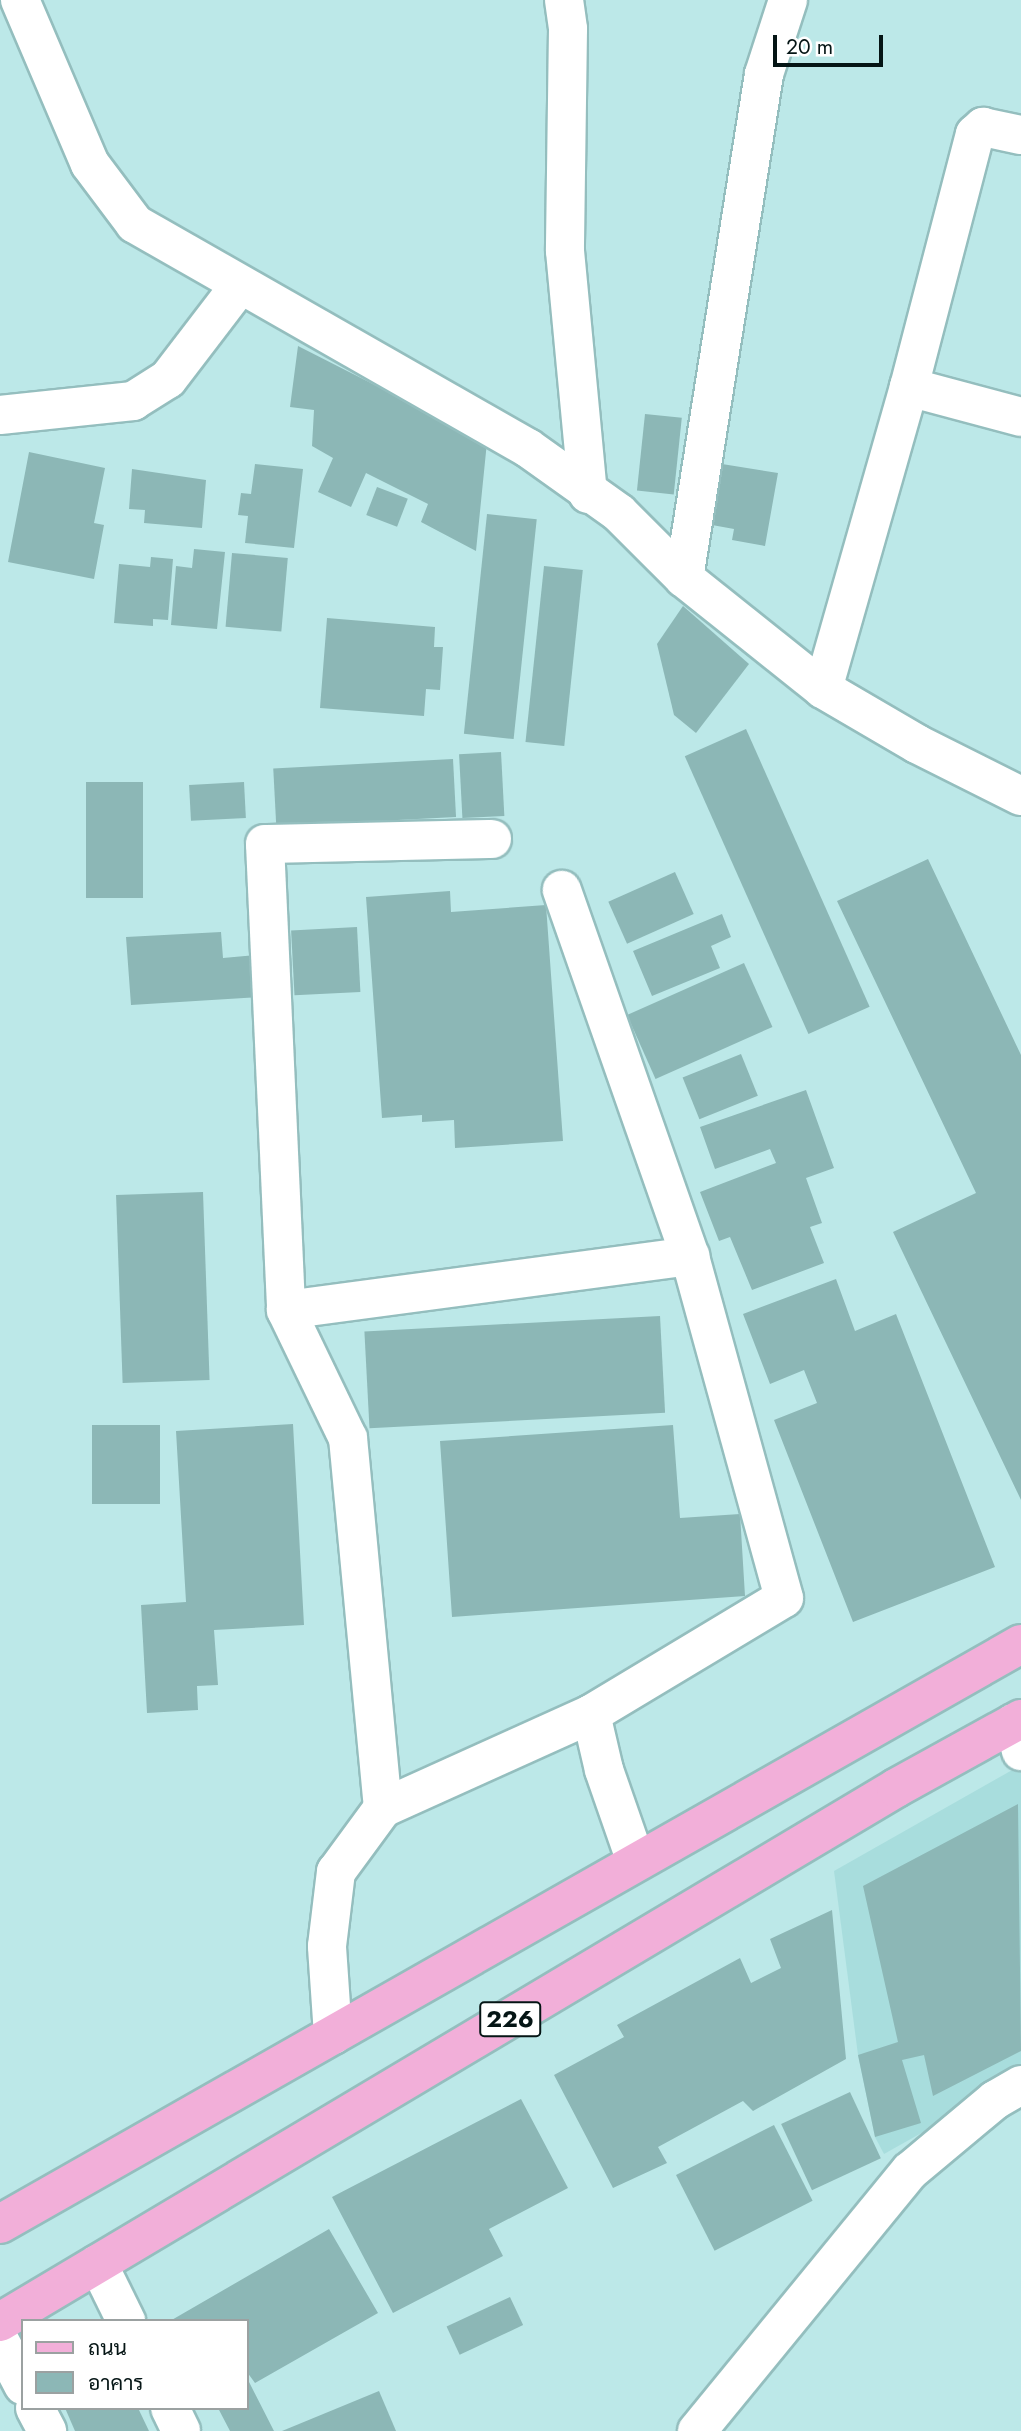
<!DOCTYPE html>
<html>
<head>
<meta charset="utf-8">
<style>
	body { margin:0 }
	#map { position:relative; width:1021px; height:2431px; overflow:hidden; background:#bce8e8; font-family:Jost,Sarabun,sans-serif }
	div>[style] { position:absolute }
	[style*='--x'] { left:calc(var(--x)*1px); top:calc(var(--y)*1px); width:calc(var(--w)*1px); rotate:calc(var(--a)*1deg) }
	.built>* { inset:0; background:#a8dddd }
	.building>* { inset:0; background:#8cb7b6; transform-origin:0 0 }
	.roads { filter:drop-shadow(2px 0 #94bebe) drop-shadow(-2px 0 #94bebe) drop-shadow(0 2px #94bebe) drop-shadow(0 -2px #94bebe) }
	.minor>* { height:38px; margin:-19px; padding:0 19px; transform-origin:19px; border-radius:19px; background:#fff }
	.major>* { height:38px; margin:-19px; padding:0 19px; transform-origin:19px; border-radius:19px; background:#f2afd9 }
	span { translate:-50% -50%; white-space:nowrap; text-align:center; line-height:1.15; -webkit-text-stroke:6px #fff; paint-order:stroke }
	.shield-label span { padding:2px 5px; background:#fff; border:2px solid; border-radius:5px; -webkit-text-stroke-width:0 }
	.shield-label { font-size:24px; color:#051515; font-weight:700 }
	.legend { position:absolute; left:21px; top:2319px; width:228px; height:91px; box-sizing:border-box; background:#fff; border:2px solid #9ba1a1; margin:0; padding:9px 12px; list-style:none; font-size:21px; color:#051515 }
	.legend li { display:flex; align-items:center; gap:14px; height:35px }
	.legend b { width:35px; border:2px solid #9ba1a1 }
	.scale { position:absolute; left:773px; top:35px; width:110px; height:32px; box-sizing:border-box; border:4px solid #051515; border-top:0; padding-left:9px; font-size:21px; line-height:24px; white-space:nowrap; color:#051515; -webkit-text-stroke:5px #fff; paint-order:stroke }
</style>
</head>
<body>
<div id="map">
	<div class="built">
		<div style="clip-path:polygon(1021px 1765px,1021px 2077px,884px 2154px,875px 2137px,858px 2055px,834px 1871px)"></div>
	</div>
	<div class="building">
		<div style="clip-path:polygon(298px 346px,487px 442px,476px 551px,421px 522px,428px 504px,366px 473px,351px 507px,318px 492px,333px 458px,312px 446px,314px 410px,290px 407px)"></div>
		<div style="left:645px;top:414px;width:37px;height:77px;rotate:6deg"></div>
		<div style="clip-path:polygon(29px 452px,105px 468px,94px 523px,104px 525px,94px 579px,8px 562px)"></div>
		<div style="clip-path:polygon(255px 464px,303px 469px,294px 548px,245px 543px,248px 516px,238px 515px,241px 493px,251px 494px)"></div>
		<div style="clip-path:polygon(722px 464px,778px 473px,765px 546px,732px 540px,734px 529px,712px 525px)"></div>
		<div style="clip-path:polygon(132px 469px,206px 480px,202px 528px,144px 523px,145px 510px,129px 509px)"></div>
		<div style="left:377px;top:487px;width:33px;height:30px;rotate:21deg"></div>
		<div style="left:487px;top:514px;width:50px;height:221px;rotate:6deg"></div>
		<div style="clip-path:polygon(194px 549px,225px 552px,217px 629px,171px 625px,176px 566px,192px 568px)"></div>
		<div style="left:232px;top:553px;width:56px;height:74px;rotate:5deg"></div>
		<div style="clip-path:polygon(151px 557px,173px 559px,168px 620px,153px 619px,153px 626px,114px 623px,119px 564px,150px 567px)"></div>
		<div style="left:544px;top:566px;width:39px;height:177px;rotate:6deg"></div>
		<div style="clip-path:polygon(683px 606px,749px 664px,696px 733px,674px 715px,657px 644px)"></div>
		<div style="clip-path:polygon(327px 618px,435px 627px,434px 647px,443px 647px,440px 690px,426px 689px,424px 716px,320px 708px)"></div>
		<div style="left:746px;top:729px;width:304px;height:67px;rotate:66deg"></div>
		<div style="left:501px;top:752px;width:64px;height:42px;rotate:87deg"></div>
		<div style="left:453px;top:759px;width:58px;height:180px;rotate:87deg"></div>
		<div style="left:86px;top:782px;width:57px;height:116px"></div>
		<div style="left:244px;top:782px;width:36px;height:55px;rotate:87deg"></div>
		<div style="clip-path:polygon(928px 859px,1021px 1055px,1021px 1500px,893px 1232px,976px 1193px,837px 901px)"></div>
		<div style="left:675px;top:872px;width:46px;height:73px;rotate:66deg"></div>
		<div style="clip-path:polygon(450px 891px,451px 912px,546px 905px,563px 1141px,455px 1148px,454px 1120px,422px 1122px,422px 1115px,382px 1118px,366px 897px)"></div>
		<div style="clip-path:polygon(722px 914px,731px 937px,711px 946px,720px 968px,652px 996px,633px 951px)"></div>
		<div style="left:357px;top:927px;width:65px;height:66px;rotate:87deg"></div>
		<div style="clip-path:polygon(221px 932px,223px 958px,257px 955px,260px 997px,131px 1005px,126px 937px)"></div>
		<div style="left:744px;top:963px;width:70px;height:128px;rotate:66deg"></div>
		<div style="left:741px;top:1054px;width:45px;height:63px;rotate:68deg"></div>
		<div style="clip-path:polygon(806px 1090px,834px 1168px,806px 1178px,822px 1223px,810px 1227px,824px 1263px,752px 1290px,730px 1237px,719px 1241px,700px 1192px,776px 1163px,770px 1149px,715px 1169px,700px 1127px)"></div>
		<div style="left:203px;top:1192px;width:188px;height:87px;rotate:88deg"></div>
		<div style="clip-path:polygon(836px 1279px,855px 1331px,896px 1314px,995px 1567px,853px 1622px,774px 1420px,817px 1403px,804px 1370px,770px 1384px,743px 1314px)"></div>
		<div style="left:660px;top:1316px;width:97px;height:296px;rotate:87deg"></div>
		<div style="clip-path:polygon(293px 1424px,304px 1625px,214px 1630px,218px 1685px,197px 1686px,198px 1710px,147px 1713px,141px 1605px,186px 1602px,176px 1431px)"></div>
		<div style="left:92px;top:1425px;width:68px;height:79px"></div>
		<div style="clip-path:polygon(673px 1425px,680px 1518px,740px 1514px,745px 1596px,452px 1617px,440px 1441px)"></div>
		<div style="clip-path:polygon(1018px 1804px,1021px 2051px,933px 2096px,924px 2055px,902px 2060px,921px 2123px,875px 2137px,858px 2055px,898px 2042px,863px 1886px)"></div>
		<div style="clip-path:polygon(832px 1910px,846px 2059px,753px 2111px,743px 2101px,658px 2147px,667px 2163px,613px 2188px,554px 2075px,624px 2037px,617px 2025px,740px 1958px,751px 1983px,781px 1968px,770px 1939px)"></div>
		<div style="left:850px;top:2092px;width:73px;height:76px;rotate:65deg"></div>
		<div style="clip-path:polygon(521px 2099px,568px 2188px,489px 2229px,503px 2256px,393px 2313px,332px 2197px)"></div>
		<div style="left:774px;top:2125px;width:85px;height:110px;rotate:63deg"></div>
		<div style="clip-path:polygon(329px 2229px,378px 2313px,255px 2383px,247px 2372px,247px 2321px,170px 2321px)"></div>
		<div style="left:510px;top:2297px;width:31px;height:70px;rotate:65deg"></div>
		<div style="clip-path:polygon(247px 2378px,274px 2431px,230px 2431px,218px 2408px,247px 2408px)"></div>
		<div style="clip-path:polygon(379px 2391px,396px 2431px,282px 2431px)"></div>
		<div style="clip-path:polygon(65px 2408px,138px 2408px,149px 2431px,75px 2431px)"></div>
	</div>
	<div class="roads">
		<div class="minor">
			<div style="--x:20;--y:0;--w:178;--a:66.9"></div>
			<div style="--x:90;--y:164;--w:75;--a:53.1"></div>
			<div style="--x:135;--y:224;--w:452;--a:29.7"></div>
			<div style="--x:528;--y:448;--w:112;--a:35.5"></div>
			<div style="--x:619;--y:513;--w:92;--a:45"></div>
			<div style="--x:684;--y:578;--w:178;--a:38.6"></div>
			<div style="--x:823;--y:689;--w:109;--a:30.3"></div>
			<div style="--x:917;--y:744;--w:116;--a:26.6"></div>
			<div style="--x:564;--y:0;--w:29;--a:82"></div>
			<div style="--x:568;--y:29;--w:222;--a:90.8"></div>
			<div style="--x:565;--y:251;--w:244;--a:84.6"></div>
			<div style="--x:909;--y:387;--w:116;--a:15"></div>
			<div style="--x:0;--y:415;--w:134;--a:-6"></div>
			<div style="--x:133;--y:401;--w:41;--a:-32.2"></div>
			<div style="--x:168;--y:379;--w:117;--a:-52.6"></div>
			<div style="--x:684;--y:578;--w:510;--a:-80.98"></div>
			<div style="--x:764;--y:74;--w:78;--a:-72"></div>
			<div style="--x:823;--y:689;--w:314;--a:-74.1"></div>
			<div style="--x:909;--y:387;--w:261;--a:-75.4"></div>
			<div style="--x:975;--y:134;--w:11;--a:-41"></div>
			<div style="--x:983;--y:127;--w:39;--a:12"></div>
			<div style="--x:492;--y:839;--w:227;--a:178.7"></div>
			<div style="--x:265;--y:844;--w:466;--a:87.4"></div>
			<div style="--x:286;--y:1310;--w:142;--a:64.2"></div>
			<div style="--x:348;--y:1438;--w:372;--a:84.6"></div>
			<div style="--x:383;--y:1808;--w:228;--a:-24.3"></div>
			<div style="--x:591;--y:1714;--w:225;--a:-31"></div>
			<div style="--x:784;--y:1598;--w:355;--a:-105.4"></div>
			<div style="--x:690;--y:1256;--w:388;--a:-109.3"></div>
			<div style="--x:286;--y:1310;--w:408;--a:-7.6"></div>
			<div style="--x:591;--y:1714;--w:57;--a:76.9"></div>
			<div style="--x:604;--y:1770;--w:97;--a:70.8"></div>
			<div style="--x:1014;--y:1723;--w:29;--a:76"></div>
			<div style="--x:333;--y:2035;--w:89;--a:-93.9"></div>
			<div style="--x:327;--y:1946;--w:75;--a:-83.1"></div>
			<div style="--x:336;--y:1872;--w:79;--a:-53.7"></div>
			<div style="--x:98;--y:2264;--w:64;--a:63.8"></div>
			<div style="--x:0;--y:2341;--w:50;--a:62.4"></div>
			<div style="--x:35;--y:2408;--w:26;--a:62"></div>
			<div style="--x:170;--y:2408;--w:25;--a:64"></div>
			<div style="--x:697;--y:2431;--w:336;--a:-50.7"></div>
			<div style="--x:910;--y:2171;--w:111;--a:-39.9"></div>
			<div style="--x:995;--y:2100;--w:30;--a:-30"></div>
		</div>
		<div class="major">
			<div style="--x:0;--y:2224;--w:1174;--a:-29.6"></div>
			<div style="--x:0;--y:2322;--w:1043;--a:-30.79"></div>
			<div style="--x:896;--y:1788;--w:143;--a:-28.9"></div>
		</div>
	</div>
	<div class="shield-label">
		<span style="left:510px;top:2019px">226</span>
	</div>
	<ul class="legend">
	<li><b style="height:9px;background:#f2afd9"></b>ถนน</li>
	<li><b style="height:19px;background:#8cb7b6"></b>อาคาร</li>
	</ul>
	<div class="scale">20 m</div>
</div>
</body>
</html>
